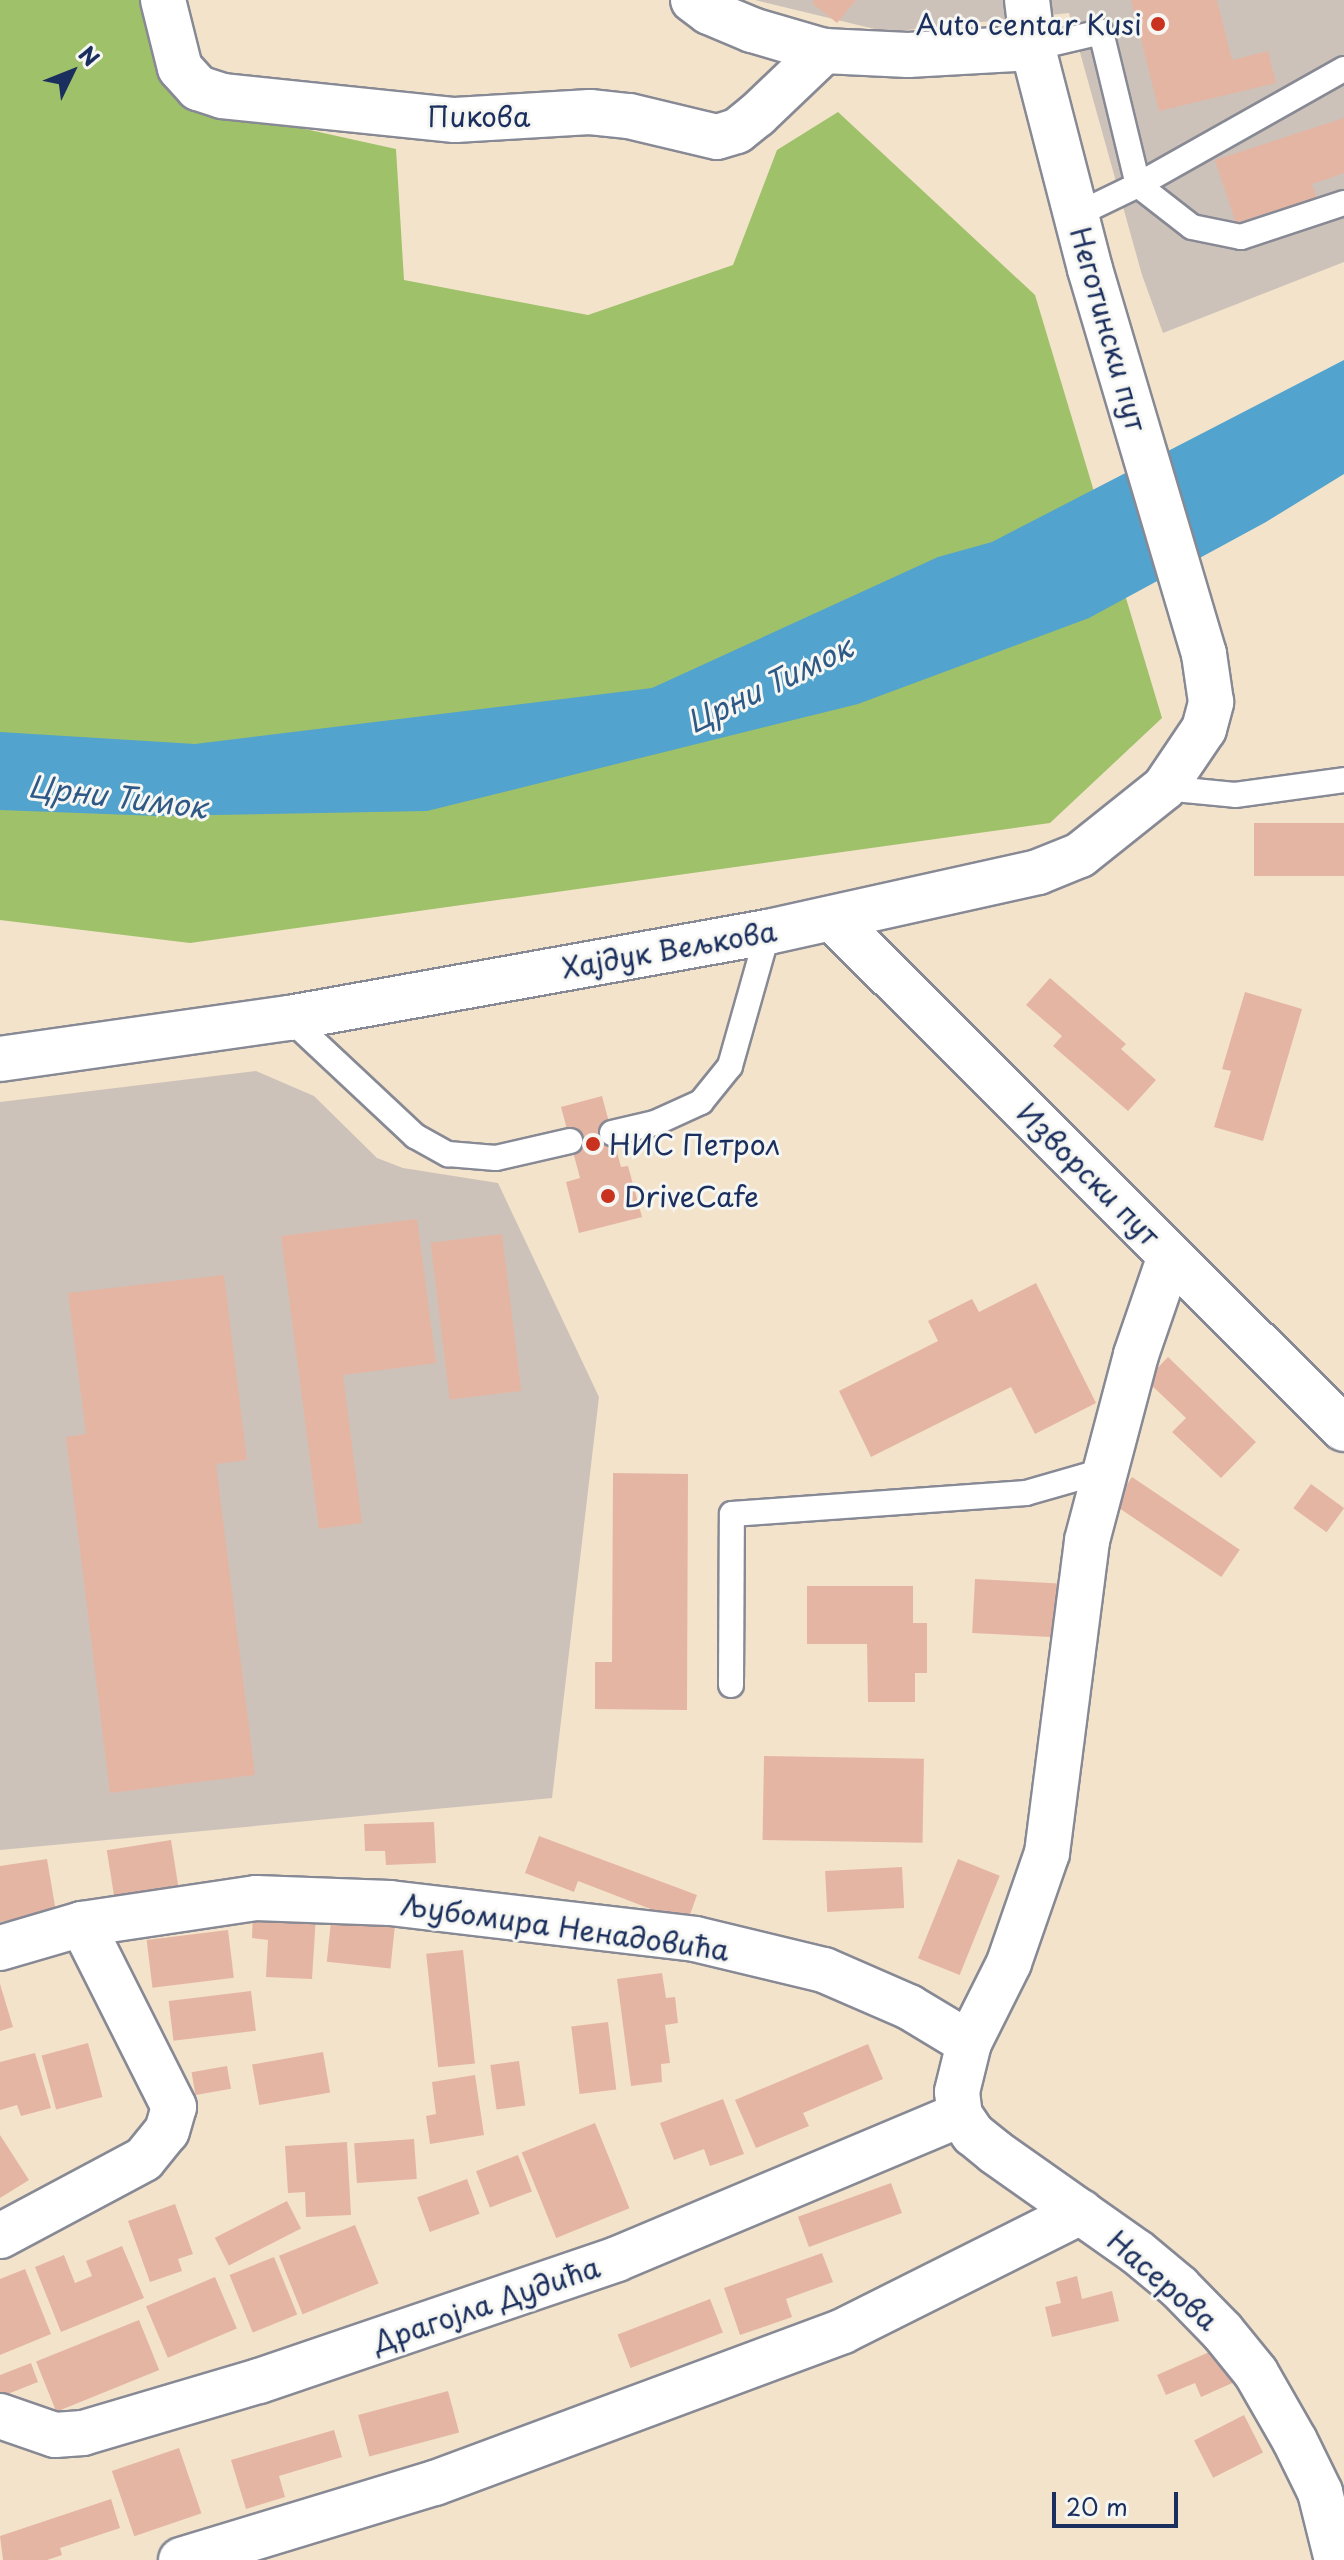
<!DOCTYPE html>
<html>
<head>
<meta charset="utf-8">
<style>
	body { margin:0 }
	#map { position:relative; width:1344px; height:2560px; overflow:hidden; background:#f3e3cb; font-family:"Playpen Sans",sans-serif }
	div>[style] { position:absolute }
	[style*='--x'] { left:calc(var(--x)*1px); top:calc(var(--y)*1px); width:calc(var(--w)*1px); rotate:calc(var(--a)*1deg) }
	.industrial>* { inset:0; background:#cdc2b9 }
	.green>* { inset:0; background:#9fc16a }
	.water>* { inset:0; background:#52a3cd }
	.building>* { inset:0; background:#e5b5a3; transform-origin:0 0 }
	.roads { filter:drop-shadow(2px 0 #878994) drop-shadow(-2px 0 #878994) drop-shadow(0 2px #878994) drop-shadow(0 -2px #878994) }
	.lane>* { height:24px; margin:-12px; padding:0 12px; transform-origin:12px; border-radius:12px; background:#fff }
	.street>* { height:44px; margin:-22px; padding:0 22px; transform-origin:22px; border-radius:22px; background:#fff }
	.secondary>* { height:44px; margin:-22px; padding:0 22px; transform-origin:22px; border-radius:22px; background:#fff }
	.dots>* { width:22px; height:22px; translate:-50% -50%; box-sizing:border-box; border:4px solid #f6f6f2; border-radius:50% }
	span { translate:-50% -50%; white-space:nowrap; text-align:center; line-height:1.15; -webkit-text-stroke:6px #f6f6f2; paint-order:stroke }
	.poi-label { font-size:28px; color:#1b2f5e }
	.right { translate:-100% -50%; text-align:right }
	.left { translate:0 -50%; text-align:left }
	.street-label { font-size:28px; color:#1b2f5e }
	.water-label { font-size:30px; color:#2e5885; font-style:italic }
	.north { position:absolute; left:32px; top:32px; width:80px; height:80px; -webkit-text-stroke:6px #f6f6f2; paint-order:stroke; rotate:47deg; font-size:22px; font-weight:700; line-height:32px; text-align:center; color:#1b2f5e }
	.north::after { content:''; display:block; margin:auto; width:28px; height:36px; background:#1b2f5e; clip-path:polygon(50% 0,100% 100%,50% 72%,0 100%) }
	.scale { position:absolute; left:1052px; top:2492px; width:126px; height:36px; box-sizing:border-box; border:4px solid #1b2f5e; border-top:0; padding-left:10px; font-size:24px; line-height:28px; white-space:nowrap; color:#1b2f5e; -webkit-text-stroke:6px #f6f6f2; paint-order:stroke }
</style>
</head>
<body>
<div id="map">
	<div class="industrial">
		<div style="clip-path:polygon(755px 0,1344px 0,1344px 262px,1163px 333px,1142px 275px,1069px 13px,887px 32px)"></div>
		<div style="clip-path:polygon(256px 1071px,314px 1096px,377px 1158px,403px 1168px,498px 1183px,599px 1397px,552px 1798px,0 1850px,0 1102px)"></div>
	</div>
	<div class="green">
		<div style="clip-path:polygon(0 0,146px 0,178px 101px,396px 149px,404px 280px,588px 315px,733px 265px,777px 150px,838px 112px,1035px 295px,1162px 718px,1050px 823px,190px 943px,0 920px)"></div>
	</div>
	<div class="water">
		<div style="clip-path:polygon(1344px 360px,1344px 474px,1266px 522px,1089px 618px,858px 704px,427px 811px,158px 816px,0 810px,0 732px,195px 744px,652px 688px,938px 557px,992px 542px)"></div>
	</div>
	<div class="building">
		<div style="clip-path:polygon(814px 0,856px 0,837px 23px,812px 3px)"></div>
		<div style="clip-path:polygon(1131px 0,1217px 0,1232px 60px,1268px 51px,1276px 83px,1159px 111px)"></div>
		<div style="clip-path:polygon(1344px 118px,1344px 173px,1312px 184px,1319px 204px,1276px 218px,1273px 211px,1236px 223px,1215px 160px)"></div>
		<div style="left:1344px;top:823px;width:53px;height:90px;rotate:90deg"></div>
		<div style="clip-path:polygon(1050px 978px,1126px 1044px,1121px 1049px,1156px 1080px,1128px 1111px,1053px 1046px,1062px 1036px,1026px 1005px)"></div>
		<div style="clip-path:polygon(1245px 992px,1302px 1009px,1263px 1141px,1214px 1127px,1231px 1071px,1222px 1069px)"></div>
		<div style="clip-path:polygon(602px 1096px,621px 1167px,628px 1166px,642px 1217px,579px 1233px,566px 1182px,580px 1178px,561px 1107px)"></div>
		<div style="clip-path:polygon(417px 1219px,436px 1363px,343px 1375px,362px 1523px,319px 1529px,281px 1236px)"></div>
		<div style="left:502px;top:1234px;width:158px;height:72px;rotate:83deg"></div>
		<div style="clip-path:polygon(224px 1275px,247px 1460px,216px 1464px,255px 1775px,110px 1793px,66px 1437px,86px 1434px,68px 1293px)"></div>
		<div style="clip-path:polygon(1036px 1283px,1096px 1403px,1035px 1434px,1011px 1387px,871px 1457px,839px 1391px,938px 1341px,928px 1321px,972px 1299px,979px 1312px)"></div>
		<div style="clip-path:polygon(1168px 1357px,1256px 1442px,1221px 1478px,1172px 1432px,1186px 1418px,1146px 1380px)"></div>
		<div style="clip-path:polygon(613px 1473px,688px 1474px,687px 1710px,595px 1709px,595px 1662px,612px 1662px)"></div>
		<div style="left:1132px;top:1477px;width:130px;height:33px;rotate:34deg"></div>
		<div style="left:1311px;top:1484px;width:41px;height:30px;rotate:36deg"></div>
		<div style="left:975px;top:1579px;width:84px;height:54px;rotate:3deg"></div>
		<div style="clip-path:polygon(807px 1586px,913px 1586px,913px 1623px,927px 1623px,927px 1673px,915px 1673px,915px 1702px,868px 1702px,867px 1644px,807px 1644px)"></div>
		<div style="left:764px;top:1756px;width:160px;height:84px;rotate:1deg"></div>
		<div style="clip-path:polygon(434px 1822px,436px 1863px,386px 1865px,385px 1851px,365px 1851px,364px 1824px)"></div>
		<div style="clip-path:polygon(539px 1836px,697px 1895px,687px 1923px,578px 1881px,574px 1892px,525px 1873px)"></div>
		<div style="left:171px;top:1840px;width:47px;height:65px;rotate:81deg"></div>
		<div style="clip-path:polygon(47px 1859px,56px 1912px,0 1922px,0 1866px)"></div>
		<div style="left:958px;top:1859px;width:45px;height:107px;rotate:22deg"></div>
		<div style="left:902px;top:1867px;width:41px;height:77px;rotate:87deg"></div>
		<div style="clip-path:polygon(253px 1911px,316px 1915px,312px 1979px,266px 1977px,268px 1940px,252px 1938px)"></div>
		<div style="left:332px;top:1912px;width:64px;height:50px;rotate:6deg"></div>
		<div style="left:228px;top:1930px;width:48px;height:82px;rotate:83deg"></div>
		<div style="left:463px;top:1950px;width:114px;height:37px;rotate:84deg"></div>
		<div style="clip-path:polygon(662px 1973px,666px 1998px,675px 1997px,678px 2023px,665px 2025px,670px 2063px,661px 2064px,662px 2082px,631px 2086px,617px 1979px)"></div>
		<div style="clip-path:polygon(0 1984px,13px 2027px,0 2031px)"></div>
		<div style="left:251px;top:1991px;width:40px;height:83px;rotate:83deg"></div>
		<div style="left:608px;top:2022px;width:68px;height:37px;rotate:83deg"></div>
		<div style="left:88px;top:2043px;width:56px;height:48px;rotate:75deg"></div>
		<div style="clip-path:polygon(868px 2044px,883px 2079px,803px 2113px,809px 2126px,756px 2148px,735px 2100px)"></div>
		<div style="left:323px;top:2052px;width:41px;height:72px;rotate:80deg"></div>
		<div style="clip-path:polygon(35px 2053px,51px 2108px,21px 2116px,17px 2105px,0 2110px,0 2062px)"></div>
		<div style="left:519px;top:2061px;width:45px;height:29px;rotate:82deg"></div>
		<div style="left:227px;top:2066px;width:23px;height:36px;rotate:80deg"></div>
		<div style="clip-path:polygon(475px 2075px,484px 2135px,430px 2144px,426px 2116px,436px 2114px,432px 2082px)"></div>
		<div style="clip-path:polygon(723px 2099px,744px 2154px,710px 2166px,704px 2149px,674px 2160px,660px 2123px)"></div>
		<div style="left:595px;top:2123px;width:92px;height:79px;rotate:68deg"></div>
		<div style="clip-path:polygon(0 2135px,29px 2180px,0 2198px)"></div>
		<div style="left:414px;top:2139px;width:40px;height:60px;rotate:86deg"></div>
		<div style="clip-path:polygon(347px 2142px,351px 2215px,306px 2217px,305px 2192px,288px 2193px,285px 2146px)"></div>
		<div style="left:518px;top:2155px;width:39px;height:45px;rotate:69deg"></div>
		<div style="left:467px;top:2179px;width:37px;height:53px;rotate:70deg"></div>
		<div style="left:891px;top:2183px;width:32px;height:99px;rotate:70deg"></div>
		<div style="left:287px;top:2201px;width:31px;height:81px;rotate:63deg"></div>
		<div style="clip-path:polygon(175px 2204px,193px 2254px,178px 2259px,182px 2271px,150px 2282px,128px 2221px)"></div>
		<div style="left:355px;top:2225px;width:63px;height:82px;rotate:68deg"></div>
		<div style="clip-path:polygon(122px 2246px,144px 2298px,61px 2332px,35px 2267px,64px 2255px,75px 2283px,92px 2276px,86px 2261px)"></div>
		<div style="clip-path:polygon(822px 2253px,833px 2282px,786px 2299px,792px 2317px,740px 2335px,724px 2288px)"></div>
		<div style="left:274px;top:2257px;width:62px;height:48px;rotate:68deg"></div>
		<div style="clip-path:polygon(25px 2269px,51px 2334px,0 2355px,0 2279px)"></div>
		<div style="clip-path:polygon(1077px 2276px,1082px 2299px,1112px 2291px,1119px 2321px,1052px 2337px,1045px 2307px,1061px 2303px,1056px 2282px)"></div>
		<div style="left:215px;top:2277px;width:56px;height:75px;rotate:67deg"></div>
		<div style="left:710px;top:2299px;width:36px;height:99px;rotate:69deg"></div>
		<div style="left:139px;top:2320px;width:54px;height:111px;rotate:68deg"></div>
		<div style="clip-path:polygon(1223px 2346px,1239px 2380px,1201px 2397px,1195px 2383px,1166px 2395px,1157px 2375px)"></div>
		<div style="clip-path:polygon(31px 2363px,38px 2382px,0 2397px,0 2375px)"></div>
		<div style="left:448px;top:2391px;width:43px;height:93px;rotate:75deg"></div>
		<div style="left:1244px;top:2415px;width:42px;height:56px;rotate:63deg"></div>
		<div style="clip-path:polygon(334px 2430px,342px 2457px,279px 2476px,285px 2497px,246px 2509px,231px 2460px)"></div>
		<div style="left:179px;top:2448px;width:69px;height:71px;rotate:71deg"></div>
		<div style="clip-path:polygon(111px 2499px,120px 2528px,60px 2548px,62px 2555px,47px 2560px,3px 2560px,0 2536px)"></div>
	</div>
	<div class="roads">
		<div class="lane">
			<div style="--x:1033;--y:48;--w:70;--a:-13.2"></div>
			<div style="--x:1101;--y:32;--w:157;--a:76.4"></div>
			<div style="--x:1138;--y:185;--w:68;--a:37.9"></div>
			<div style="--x:1192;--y:227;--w:50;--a:11.5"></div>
			<div style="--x:1241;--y:237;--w:108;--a:-18.3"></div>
			<div style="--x:1076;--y:215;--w:69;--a:-25.8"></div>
			<div style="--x:1138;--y:185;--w:236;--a:-29.4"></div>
			<div style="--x:1164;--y:788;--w:71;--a:5.6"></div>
			<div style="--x:1235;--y:795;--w:110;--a:-7.8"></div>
			<div style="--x:289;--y:1018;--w:173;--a:43.1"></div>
			<div style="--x:415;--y:1136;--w:38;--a:29"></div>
			<div style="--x:448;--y:1154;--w:48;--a:4.8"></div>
			<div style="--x:496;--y:1158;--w:76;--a:-12.9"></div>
			<div style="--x:612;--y:1133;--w:44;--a:-13.1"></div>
			<div style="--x:655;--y:1123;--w:51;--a:-24.5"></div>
			<div style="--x:701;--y:1102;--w:46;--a:-51.1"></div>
			<div style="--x:730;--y:1066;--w:139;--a:-74.2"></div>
			<div style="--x:731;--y:1685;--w:171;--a:-89.7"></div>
			<div style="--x:732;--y:1514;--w:295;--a:-4.1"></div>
			<div style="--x:1026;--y:1493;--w:83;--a:-16"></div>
		</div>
		<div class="street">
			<div style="--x:163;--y:0;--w:70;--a:76"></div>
			<div style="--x:180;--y:68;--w:27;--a:48"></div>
			<div style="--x:198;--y:88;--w:25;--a:18"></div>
			<div style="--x:222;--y:96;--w:234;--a:5.9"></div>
			<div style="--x:455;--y:120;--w:135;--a:-3.4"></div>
			<div style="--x:590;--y:112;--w:39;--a:6"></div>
			<div style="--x:629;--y:116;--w:90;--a:13.4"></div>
			<div style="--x:717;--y:137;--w:21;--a:-17"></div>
			<div style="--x:737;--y:131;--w:26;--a:-39"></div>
			<div style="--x:757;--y:115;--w:93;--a:-43.7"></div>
			<div style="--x:693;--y:0;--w:20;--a:37"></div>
			<div style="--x:709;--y:12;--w:47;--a:22.7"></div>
			<div style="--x:752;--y:30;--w:75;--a:16.3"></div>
			<div style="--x:824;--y:51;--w:84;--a:2.7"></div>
			<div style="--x:908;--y:55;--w:125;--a:-3.2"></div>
			<div style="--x:1170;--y:1256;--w:105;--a:109"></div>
			<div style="--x:1136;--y:1355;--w:192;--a:104.8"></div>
			<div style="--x:1087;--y:1541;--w:315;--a:97.3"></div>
			<div style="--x:1047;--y:1853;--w:116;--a:109.1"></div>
			<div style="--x:1009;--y:1963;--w:89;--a:116.6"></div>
			<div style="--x:969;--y:2043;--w:50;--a:103.8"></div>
			<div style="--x:957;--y:2092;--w:23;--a:83"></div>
			<div style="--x:960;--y:2115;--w:23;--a:56"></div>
			<div style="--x:973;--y:2134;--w:28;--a:39"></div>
			<div style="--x:995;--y:2152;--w:174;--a:35.2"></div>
			<div style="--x:1137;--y:2252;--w:55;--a:39.8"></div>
			<div style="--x:1179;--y:2287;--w:62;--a:45.7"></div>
			<div style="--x:1222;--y:2331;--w:54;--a:51"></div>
			<div style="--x:1256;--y:2373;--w:78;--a:60.2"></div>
			<div style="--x:1295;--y:2441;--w:57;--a:63.9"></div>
			<div style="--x:1320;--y:2492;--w:70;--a:76"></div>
			<div style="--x:0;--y:1948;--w:85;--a:-16.3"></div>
			<div style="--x:82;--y:1924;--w:176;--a:-8.5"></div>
			<div style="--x:256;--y:1898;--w:134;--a:2.1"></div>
			<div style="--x:390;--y:1903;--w:307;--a:6.7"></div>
			<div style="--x:695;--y:1939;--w:133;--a:13.5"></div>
			<div style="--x:824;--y:1970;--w:93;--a:23.5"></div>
			<div style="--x:909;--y:2007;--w:70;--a:31"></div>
			<div style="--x:0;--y:2236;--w:163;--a:-28.1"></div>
			<div style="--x:144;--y:2159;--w:36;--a:-51"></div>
			<div style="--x:167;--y:2131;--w:25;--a:-74"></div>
			<div style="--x:174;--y:2107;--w:205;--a:-116.7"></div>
			<div style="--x:0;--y:2416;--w:58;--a:19.1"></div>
			<div style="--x:55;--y:2435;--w:28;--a:-4"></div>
			<div style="--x:83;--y:2433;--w:184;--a:-16.5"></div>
			<div style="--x:259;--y:2381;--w:378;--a:-18.8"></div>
			<div style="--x:617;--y:2259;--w:372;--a:-22.8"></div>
			<div style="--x:181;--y:2560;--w:265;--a:-16.9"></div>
			<div style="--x:435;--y:2483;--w:435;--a:-20.4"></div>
			<div style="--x:843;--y:2331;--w:266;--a:-26.6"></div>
		</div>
		<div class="secondary">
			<div style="--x:833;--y:919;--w:722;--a:44.94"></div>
			<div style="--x:0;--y:1059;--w:292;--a:-8.1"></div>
			<div style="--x:289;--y:1018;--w:487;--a:-10.2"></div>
			<div style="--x:768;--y:932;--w:277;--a:-12.5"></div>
			<div style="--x:1038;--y:872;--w:45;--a:-22"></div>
			<div style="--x:1080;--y:855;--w:107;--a:-38.6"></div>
			<div style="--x:1164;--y:788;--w:71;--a:-55.9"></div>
			<div style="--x:1204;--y:729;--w:28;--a:-75"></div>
			<div style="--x:1211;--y:702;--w:49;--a:-98.3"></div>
			<div style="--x:1204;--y:654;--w:402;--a:-106.5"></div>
			<div style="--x:1090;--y:269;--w:228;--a:-104.5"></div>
			<div style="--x:1033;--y:48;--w:48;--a:-97.1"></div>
		</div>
	</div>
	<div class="dots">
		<div style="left:1158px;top:24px;background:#c8321e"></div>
		<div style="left:593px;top:1144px;background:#c8321e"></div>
		<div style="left:608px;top:1196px;background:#c8321e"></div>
	</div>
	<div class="poi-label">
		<span class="right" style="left:1142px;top:24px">Auto centar Kusi</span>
		<span class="left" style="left:609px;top:1144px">НИС Петрол</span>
		<span class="left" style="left:624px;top:1196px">DriveCafe</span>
	</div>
	<div class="street-label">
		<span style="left:479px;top:116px">Пикова</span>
		<span style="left:1109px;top:329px;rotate:74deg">Неготински пут</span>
		<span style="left:669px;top:949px;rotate:-10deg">Хајдук Вељкова</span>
		<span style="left:1089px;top:1174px;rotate:45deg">Изворски пут</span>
		<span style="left:565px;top:1927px;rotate:8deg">Љубомира Ненадовића</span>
		<span style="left:1163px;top:2280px;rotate:41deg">Насерова</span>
		<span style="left:486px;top:2304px;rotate:-19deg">Драгојла Дудића</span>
	</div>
	<div class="water-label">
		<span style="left:769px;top:684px;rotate:-26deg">Црни Тимок</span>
		<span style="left:118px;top:796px;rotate:7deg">Црни Тимок</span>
	</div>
	<div class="north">N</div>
	<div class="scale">20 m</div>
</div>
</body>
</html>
